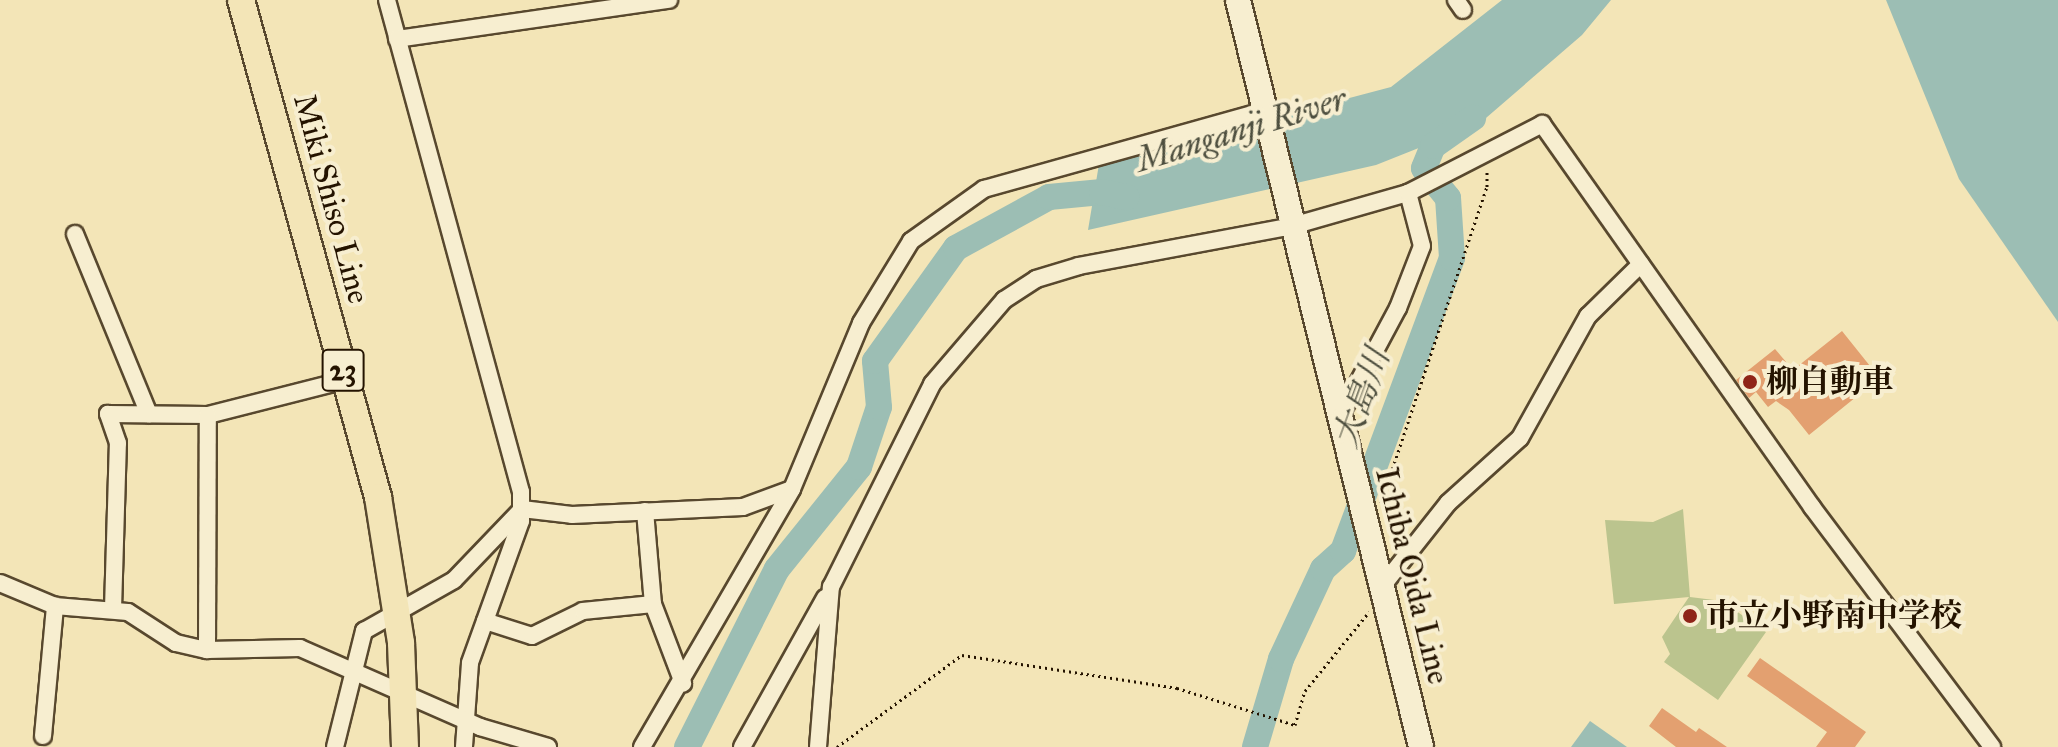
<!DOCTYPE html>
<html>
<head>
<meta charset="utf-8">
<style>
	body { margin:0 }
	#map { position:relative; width:2058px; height:747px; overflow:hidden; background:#f3e5b7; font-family:"IM FELL Great Primer","Noto Serif JP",serif }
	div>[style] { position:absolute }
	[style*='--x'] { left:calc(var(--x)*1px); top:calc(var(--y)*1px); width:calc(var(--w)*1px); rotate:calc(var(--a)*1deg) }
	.green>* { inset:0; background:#bbc48e }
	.water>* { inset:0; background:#9cbeb4 }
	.river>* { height:26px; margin:-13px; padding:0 13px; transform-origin:13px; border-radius:13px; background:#9cbeb4 }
	.building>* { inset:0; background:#e3a070 }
	.path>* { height:3px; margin-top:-1.5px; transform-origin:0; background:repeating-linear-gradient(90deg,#241300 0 2px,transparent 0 6px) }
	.roads { filter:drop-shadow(2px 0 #58482e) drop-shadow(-2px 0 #58482e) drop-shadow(0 2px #58482e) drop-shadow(0 -2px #58482e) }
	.street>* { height:16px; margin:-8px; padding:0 8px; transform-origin:8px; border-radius:8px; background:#f7eed0 }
	.secondary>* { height:24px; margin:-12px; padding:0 12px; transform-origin:12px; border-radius:12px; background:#f7eed0 }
	.primary>* { height:26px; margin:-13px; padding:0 13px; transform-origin:13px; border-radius:13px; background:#f3e5b7 }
	.dots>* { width:22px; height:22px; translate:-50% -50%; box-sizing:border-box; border:4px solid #f7eed0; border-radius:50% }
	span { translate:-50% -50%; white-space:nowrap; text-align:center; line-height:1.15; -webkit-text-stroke:8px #f7eed0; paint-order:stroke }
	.shield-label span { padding:2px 6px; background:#f7eed0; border:2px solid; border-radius:6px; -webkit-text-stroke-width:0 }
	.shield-label { font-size:30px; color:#241300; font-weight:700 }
	.street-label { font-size:32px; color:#241300 }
	.poi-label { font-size:32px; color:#241300; font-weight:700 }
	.left { translate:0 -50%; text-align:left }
	.water-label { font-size:34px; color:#4e4f3f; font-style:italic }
</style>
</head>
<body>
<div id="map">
	<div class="green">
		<div style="clip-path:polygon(1683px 509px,1690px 597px,1722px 601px,1766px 632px,1718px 700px,1664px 662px,1670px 654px,1662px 637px,1689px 597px,1614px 604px,1605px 520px,1653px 522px)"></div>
	</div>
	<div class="water">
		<div style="clip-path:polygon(1502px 0,1611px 0,1582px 35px,1479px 124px,1376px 165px,1088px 230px,1099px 164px,1391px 87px)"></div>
		<div style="clip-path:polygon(1886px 0,2058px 0,2058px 322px,1959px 179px)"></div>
		<div style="clip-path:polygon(1590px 721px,1627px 747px,1571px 747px)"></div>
	</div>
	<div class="river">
		<div style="--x:687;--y:747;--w:199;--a:-63.2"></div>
		<div style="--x:777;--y:569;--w:131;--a:-51.2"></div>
		<div style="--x:859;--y:467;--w:63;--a:-71.6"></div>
		<div style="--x:879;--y:407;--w:46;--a:-95"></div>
		<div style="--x:875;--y:361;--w:139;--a:-54.4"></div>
		<div style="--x:956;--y:248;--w:106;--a:-28.7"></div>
		<div style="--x:1049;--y:197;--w:53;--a:-5.4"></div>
		<div style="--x:1102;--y:192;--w:25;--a:12"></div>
		<div style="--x:1255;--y:747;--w:92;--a:-73.5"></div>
		<div style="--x:1281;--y:659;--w:99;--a:-65"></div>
		<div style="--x:1323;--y:569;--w:27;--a:-42"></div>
		<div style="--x:1343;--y:551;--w:313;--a:-69.6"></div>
		<div style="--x:1452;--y:258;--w:60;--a:-93.8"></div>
		<div style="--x:1448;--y:198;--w:38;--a:-129"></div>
		<div style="--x:1424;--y:168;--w:24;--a:-68"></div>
		<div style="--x:1433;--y:146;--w:49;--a:-35"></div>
	</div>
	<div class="building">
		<div style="clip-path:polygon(1842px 331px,1870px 366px,1846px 384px,1856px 397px,1809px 435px,1789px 410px,1776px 401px,1768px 407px,1756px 392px,1749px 398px,1736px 380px,1775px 349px,1793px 370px)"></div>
		<div style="clip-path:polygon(1760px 658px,1866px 732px,1855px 747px,1816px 747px,1827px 732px,1747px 676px)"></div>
		<div style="clip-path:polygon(1662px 708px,1696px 732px,1699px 728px,1727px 747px,1676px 747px,1649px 726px)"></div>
	</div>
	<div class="path">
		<div style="--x:1381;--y:503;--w:333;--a:-71.5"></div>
		<div style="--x:1487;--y:187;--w:18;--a:-90"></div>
		<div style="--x:837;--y:747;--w:155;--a:-36.4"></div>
		<div style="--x:962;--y:655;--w:218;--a:8.7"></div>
		<div style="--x:1177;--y:688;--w:124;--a:17.4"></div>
		<div style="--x:1295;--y:725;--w:35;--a:-74"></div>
		<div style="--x:1305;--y:691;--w:102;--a:-51"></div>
	</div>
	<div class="roads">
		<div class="street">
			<div style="--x:387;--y:0;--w:510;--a:74.76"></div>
			<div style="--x:521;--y:492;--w:29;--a:90"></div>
			<div style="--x:521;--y:521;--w:151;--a:109.8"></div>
			<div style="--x:470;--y:663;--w:84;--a:94.1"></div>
			<div style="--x:1456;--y:0;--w:12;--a:55"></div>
			<div style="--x:397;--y:39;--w:275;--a:-8.2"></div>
			<div style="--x:75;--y:234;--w:195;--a:67.7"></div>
			<div style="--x:1339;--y:418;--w:125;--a:-61.8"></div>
			<div style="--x:1398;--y:308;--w:66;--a:-68.8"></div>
			<div style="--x:1422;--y:246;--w:55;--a:-104.8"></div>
			<div style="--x:645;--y:511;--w:93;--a:85.1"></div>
			<div style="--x:653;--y:604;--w:85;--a:69.2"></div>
			<div style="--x:0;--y:583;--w:60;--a:22.7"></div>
			<div style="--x:55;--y:606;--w:73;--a:4.7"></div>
			<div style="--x:128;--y:612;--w:57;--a:32.9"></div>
			<div style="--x:176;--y:643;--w:32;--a:13"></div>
			<div style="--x:207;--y:650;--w:93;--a:-1.2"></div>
			<div style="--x:300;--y:648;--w:197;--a:23.7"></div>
			<div style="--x:480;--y:727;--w:71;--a:16.4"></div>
			<div style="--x:1384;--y:584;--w:103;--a:-51.7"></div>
			<div style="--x:1448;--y:503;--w:97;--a:-42.1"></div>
			<div style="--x:1520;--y:438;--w:140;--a:-60.9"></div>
			<div style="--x:1588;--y:316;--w:74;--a:-44.5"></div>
			<div style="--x:113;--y:609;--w:166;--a:-88.3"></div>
			<div style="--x:118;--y:443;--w:31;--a:-109"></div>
			<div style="--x:108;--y:414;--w:100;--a:0.6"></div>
			<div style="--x:208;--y:415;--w:141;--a:-14.3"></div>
			<div style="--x:485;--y:621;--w:49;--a:17.7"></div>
			<div style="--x:532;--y:636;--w:57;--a:-26.1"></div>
			<div style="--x:583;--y:611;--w:70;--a:-5.7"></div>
			<div style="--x:207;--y:650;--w:235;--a:-89.8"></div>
			<div style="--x:43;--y:736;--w:131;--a:-84.7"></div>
			<div style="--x:335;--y:747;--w:120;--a:-76"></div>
			<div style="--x:364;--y:631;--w:103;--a:-29.5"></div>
			<div style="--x:454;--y:580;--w:98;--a:-46.2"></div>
			<div style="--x:522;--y:509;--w:50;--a:6.8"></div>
			<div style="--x:572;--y:515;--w:171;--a:-2.7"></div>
			<div style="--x:743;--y:507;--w:52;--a:-20.2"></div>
			<div style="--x:642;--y:747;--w:298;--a:-59.8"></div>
			<div style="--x:792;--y:489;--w:180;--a:-67.4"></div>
			<div style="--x:861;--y:323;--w:96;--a:-58.6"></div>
			<div style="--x:911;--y:241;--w:90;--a:-35.5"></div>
			<div style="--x:984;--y:189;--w:293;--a:-15.6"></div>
			<div style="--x:742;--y:747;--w:171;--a:-60.9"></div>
			<div style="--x:818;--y:747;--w:161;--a:-85.4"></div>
			<div style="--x:831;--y:587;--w:227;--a:-63.5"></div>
			<div style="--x:932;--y:384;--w:111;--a:-49.4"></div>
			<div style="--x:1004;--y:300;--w:38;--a:-33"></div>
			<div style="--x:1036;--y:279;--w:45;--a:-16.8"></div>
			<div style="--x:1079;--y:266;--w:217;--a:-10.6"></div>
			<div style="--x:1292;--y:226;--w:121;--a:-15.9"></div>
			<div style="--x:1408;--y:193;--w:151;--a:-27.2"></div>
			<div style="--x:1542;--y:124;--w:469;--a:54.8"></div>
			<div style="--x:1812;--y:507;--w:300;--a:53.1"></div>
		</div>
		<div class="secondary">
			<div style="--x:1238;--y:0;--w:769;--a:76.23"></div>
		</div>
		<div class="primary">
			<div style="--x:241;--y:0;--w:516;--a:74.59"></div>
			<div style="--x:378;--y:497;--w:148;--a:81"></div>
			<div style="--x:401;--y:643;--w:104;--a:87.8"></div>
		</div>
	</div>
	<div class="dots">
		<div style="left:1750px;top:382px;background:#8f2418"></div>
		<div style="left:1690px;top:616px;background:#8f2418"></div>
	</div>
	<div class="shield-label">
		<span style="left:343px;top:370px">23</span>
	</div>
	<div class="street-label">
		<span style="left:331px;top:199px;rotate:75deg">Miki Shiso Line</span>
		<span style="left:1412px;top:576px;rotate:76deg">Ichiba Oida Line</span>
	</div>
	<div class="poi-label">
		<span class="left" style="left:1766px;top:382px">柳自動車</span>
		<span class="left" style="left:1706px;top:616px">市立小野南中学校</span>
	</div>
	<div class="water-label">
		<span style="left:1241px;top:129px;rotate:-17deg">Manganji River</span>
		<span style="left:1361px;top:398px;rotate:-70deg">大島川</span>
	</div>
</div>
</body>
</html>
